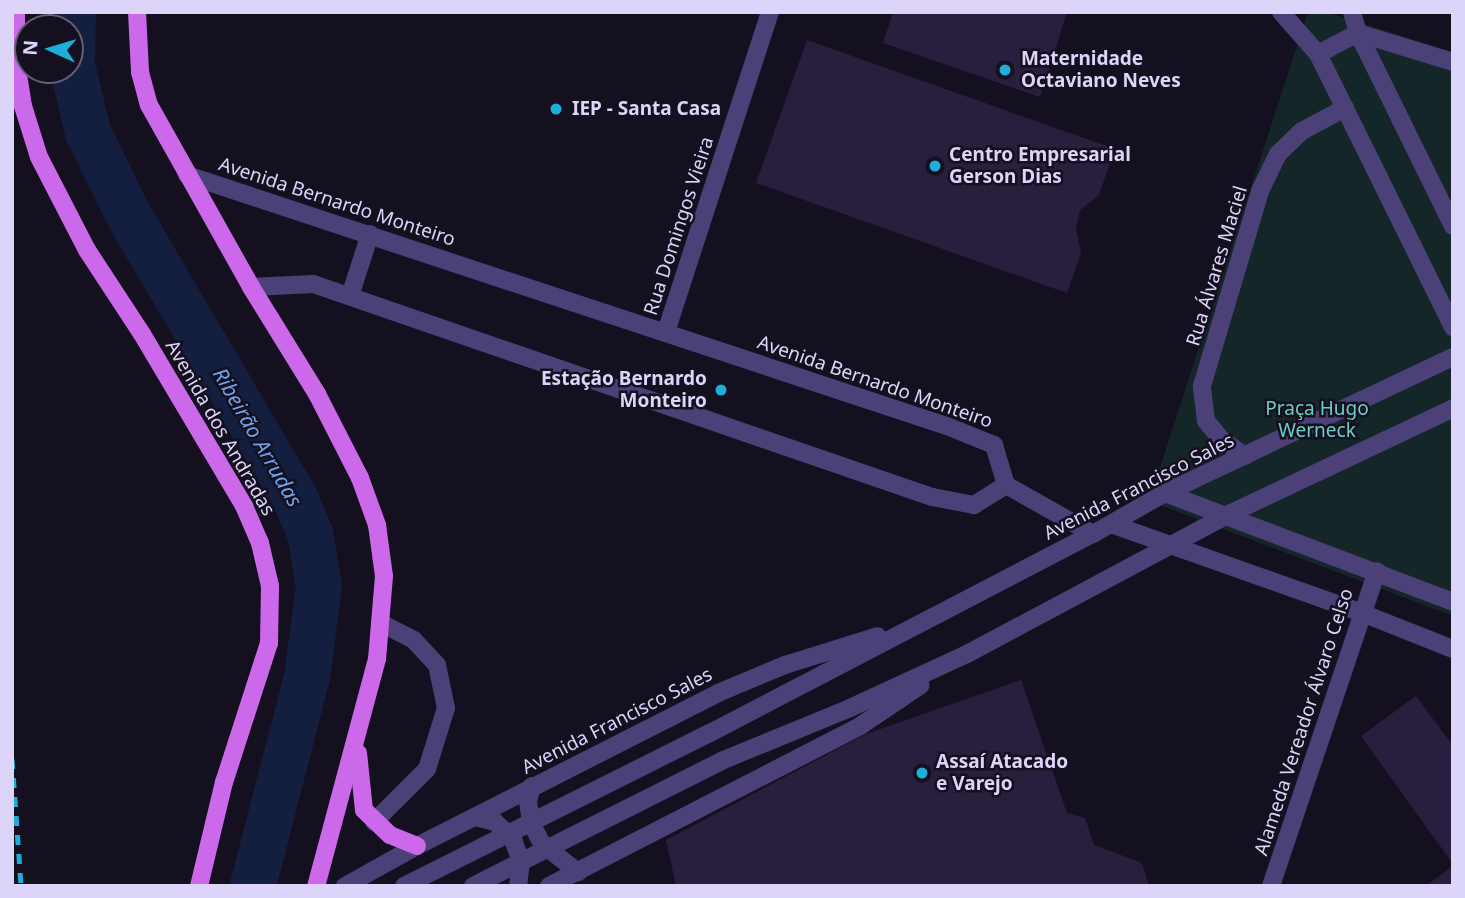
<!DOCTYPE html>
<html>
<head>
<meta charset="utf-8">
<style>
	body { margin:0 }
	#map { position:relative; width:1465px; height:898px; overflow:hidden; background:#14101f; font-family:"Noto Sans",sans-serif }
	div>[style] { position:absolute }
	[style*='--x'] { left:calc(var(--x)*1px); top:calc(var(--y)*1px); width:calc(var(--w)*1px); rotate:calc(var(--a)*1deg) }
	.green>* { inset:0; background:#142628 }
	.river>* { height:46px; margin:-23px; padding:0 23px; transform-origin:23px; border-radius:23px; background:#141e3f }
	.building>* { inset:0; background:#291e3d }
	.minor>* { height:18px; margin:-9px; padding:0 9px; transform-origin:9px; border-radius:9px; background:#4b4178 }
	.major>* { height:18px; margin:-9px; padding:0 9px; transform-origin:9px; border-radius:9px; background:#cc69ea }
	.rail>* { height:5px; margin-top:-2.5px; transform-origin:0; background:repeating-linear-gradient(90deg,#1fadda 0 10px,transparent 0 19px) }
	.minor-bridge>* { height:18px; margin:-9px; padding:0 9px; transform-origin:9px; border-radius:9px; background:#4b4178 }
	.dots>* { width:19px; height:19px; translate:-50% -50%; box-sizing:border-box; border:4px solid #14101f; border-radius:50% }
	span { translate:-50% -50%; white-space:nowrap; text-align:center; line-height:1.15; -webkit-text-stroke:5px #14101f; paint-order:stroke }
	.poi-label { font-size:19px; color:#ddd4f9; font-weight:700 }
	.left { translate:0 -50%; text-align:left }
	.right { translate:-100% -50%; text-align:right }
	.street-label { font-size:19px; color:#ddd4f9 }
	.park-label { font-size:19px; color:#6acfc3 }
	.water-label { font-size:21px; color:#70a1eb; font-style:italic }
	.frame { position:absolute; inset:0; border:14px solid #ddd4f9; pointer-events:none }
	.north { position:absolute; left:14px; top:14px; width:70px; height:70px; box-sizing:border-box; background:#14101f; border:2px solid #645e76; border-radius:50%; rotate:274deg; font-size:19px; font-weight:700; line-height:28px; text-align:center; color:#ddd4f9 }
	.north::after { content:''; display:block; margin:auto; width:24px; height:32px; background:#1fadda; clip-path:polygon(50% 0,100% 100%,50% 72%,0 100%) }
</style>
</head>
<body>
<div id="map">
	<div class="green">
		<div style="clip-path:polygon(1308px 12px,1326px 12px,1453px 52px,1453px 616px,1149px 501px)"></div>
	</div>
	<div class="river">
		<div style="--x:73;--y:12;--w:53;--a:91.1"></div>
		<div style="--x:72;--y:65;--w:69;--a:76.6"></div>
		<div style="--x:88;--y:132;--w:93;--a:64"></div>
		<div style="--x:129;--y:216;--w:327;--a:59.5"></div>
		<div style="--x:295;--y:498;--w:38;--a:67"></div>
		<div style="--x:310;--y:533;--w:54;--a:80.4"></div>
		<div style="--x:319;--y:586;--w:92;--a:97.5"></div>
		<div style="--x:307;--y:677;--w:216;--a:104.5"></div>
	</div>
	<div class="building">
		<div style="clip-path:polygon(893px 12px,1067px 12px,1040px 97px,883px 43px)"></div>
		<div style="clip-path:polygon(807px 40px,1115px 149px,1099px 195px,1080px 210px,1076px 228px,1081px 253px,1067px 293px,756px 183px)"></div>
		<div style="clip-path:polygon(1021px 680px,1067px 813px,1085px 818px,1094px 845px,1142px 863px,1149px 886px,676px 886px,666px 840px,866px 734px)"></div>
		<div style="clip-path:polygon(1416px 696px,1453px 746px,1453px 864px,1361px 736px)"></div>
		<div style="clip-path:polygon(1453px 866px,1453px 886px,1426px 886px)"></div>
	</div>
	<div class="minor">
		<div style="--x:1281;--y:12;--w:56;--a:48.6"></div>
		<div style="--x:1318;--y:54;--w:305;--a:63.7"></div>
		<div style="--x:1352;--y:12;--w:22;--a:74"></div>
		<div style="--x:1358;--y:33;--w:215;--a:63.8"></div>
		<div style="--x:1358;--y:33;--w:99;--a:17"></div>
		<div style="--x:1318;--y:54;--w:45;--a:-27.7"></div>
		<div style="--x:187;--y:175;--w:800;--a:18.28"></div>
		<div style="--x:947;--y:426;--w:51;--a:22"></div>
		<div style="--x:994;--y:445;--w:42;--a:73.3"></div>
		<div style="--x:1006;--y:485;--w:38;--a:148"></div>
		<div style="--x:974;--y:505;--w:43;--a:-169.2"></div>
		<div style="--x:932;--y:497;--w:655;--a:-161.01"></div>
		<div style="--x:313;--y:284;--w:62;--a:177.2"></div>
		<div style="--x:350;--y:296;--w:65;--a:-72.1"></div>
		<div style="--x:666;--y:332;--w:336;--a:-72"></div>
		<div style="--x:1245;--y:456;--w:28;--a:-145"></div>
		<div style="--x:1222;--y:440;--w:25;--a:-130"></div>
		<div style="--x:1206;--y:421;--w:35;--a:-97"></div>
		<div style="--x:1202;--y:386;--w:203;--a:-73.4"></div>
		<div style="--x:1260;--y:191;--w:41;--a:-64.1"></div>
		<div style="--x:1278;--y:154;--w:33;--a:-44"></div>
		<div style="--x:1302;--y:131;--w:49;--a:-28.1"></div>
		<div style="--x:1006;--y:485;--w:100;--a:29.4"></div>
		<div style="--x:1165;--y:493;--w:308;--a:20.7"></div>
		<div style="--x:1111;--y:524;--w:266;--a:19.5"></div>
		<div style="--x:1362;--y:613;--w:98;--a:21.6"></div>
		<div style="--x:710;--y:733;--w:432;--a:-27.5"></div>
		<div style="--x:1093;--y:534;--w:83;--a:-29.7"></div>
		<div style="--x:1165;--y:493;--w:318;--a:-25.3"></div>
		<div style="--x:721;--y:761;--w:139;--a:-22.3"></div>
		<div style="--x:850;--y:708;--w:129;--a:-24.8"></div>
		<div style="--x:967;--y:654;--w:293;--a:-28.1"></div>
		<div style="--x:1225;--y:516;--w:252;--a:-25.3"></div>
		<div style="--x:532;--y:786;--w:16;--a:105"></div>
		<div style="--x:528;--y:801;--w:22;--a:82"></div>
		<div style="--x:531;--y:823;--w:24;--a:62"></div>
		<div style="--x:542;--y:844;--w:46;--a:37.9"></div>
		<div style="--x:475;--y:817;--w:21;--a:14"></div>
		<div style="--x:495;--y:822;--w:25;--a:43"></div>
		<div style="--x:513;--y:839;--w:24;--a:71"></div>
		<div style="--x:521;--y:862;--w:24;--a:97"></div>
		<div style="--x:374;--y:822;--w:75;--a:-45"></div>
		<div style="--x:427;--y:769;--w:64;--a:-72.7"></div>
		<div style="--x:446;--y:708;--w:44;--a:-101.8"></div>
		<div style="--x:437;--y:665;--w:34;--a:-133"></div>
		<div style="--x:414;--y:640;--w:38;--a:-153"></div>
		<div style="--x:345;--y:886;--w:82;--a:-29.1"></div>
		<div style="--x:417;--y:846;--w:338;--a:-26.9"></div>
		<div style="--x:718;--y:693;--w:73;--a:-22.7"></div>
		<div style="--x:785;--y:665;--w:97;--a:-17.3"></div>
		<div style="--x:549;--y:886;--w:350;--a:-27.2"></div>
		<div style="--x:860;--y:726;--w:73;--a:-33.9"></div>
		<div style="--x:1271;--y:886;--w:332;--a:-71.4"></div>
	</div>
	<div class="major">
		<div style="--x:16;--y:12;--w:50;--a:90"></div>
		<div style="--x:16;--y:62;--w:45;--a:81"></div>
		<div style="--x:23;--y:106;--w:53;--a:72.6"></div>
		<div style="--x:39;--y:157;--w:105;--a:62.7"></div>
		<div style="--x:87;--y:250;--w:100;--a:56.8"></div>
		<div style="--x:142;--y:334;--w:200;--a:59.3"></div>
		<div style="--x:244;--y:506;--w:40;--a:66.6"></div>
		<div style="--x:260;--y:543;--w:44;--a:76.9"></div>
		<div style="--x:270;--y:586;--w:57;--a:91"></div>
		<div style="--x:269;--y:643;--w:146;--a:107.9"></div>
		<div style="--x:224;--y:782;--w:107;--a:103.5"></div>
		<div style="--x:137;--y:12;--w:60;--a:87.1"></div>
		<div style="--x:140;--y:72;--w:34;--a:75"></div>
		<div style="--x:149;--y:105;--w:209;--a:60.7"></div>
		<div style="--x:251;--y:287;--w:126;--a:58.3"></div>
		<div style="--x:317;--y:394;--w:94;--a:62.9"></div>
		<div style="--x:360;--y:478;--w:50;--a:70.1"></div>
		<div style="--x:377;--y:525;--w:51;--a:82.2"></div>
		<div style="--x:384;--y:576;--w:83;--a:94.8"></div>
		<div style="--x:377;--y:659;--w:235;--a:105"></div>
		<div style="--x:358;--y:753;--w:57;--a:84"></div>
		<div style="--x:364;--y:810;--w:36;--a:44"></div>
		<div style="--x:390;--y:835;--w:29;--a:22"></div>
	</div>
	<div class="rail">
		<div style="--x:12;--y:759;--w:127;--a:85.9"></div>
	</div>
	<div class="minor-bridge">
		<div style="--x:404;--y:886;--w:342;--a:-26.6"></div>
		<div style="--x:473;--y:886;--w:278;--a:-26.7"></div>
	</div>
	<div class="dots">
		<div style="left:1005px;top:70px;background:#1fadda"></div>
		<div style="left:556px;top:109px;background:#1fadda"></div>
		<div style="left:935px;top:166px;background:#1fadda"></div>
		<div style="left:721px;top:390px;background:#1fadda"></div>
		<div style="left:922px;top:773px;background:#1fadda"></div>
	</div>
	<div class="poi-label">
		<span class="left" style="left:1021px;top:70px">Maternidade<br>Octaviano Neves</span>
		<span class="left" style="left:572px;top:109px">IEP - Santa Casa</span>
		<span class="left" style="left:949px;top:166px">Centro Empresarial<br>Gerson Dias</span>
		<span class="right" style="left:707px;top:390px">Estação Bernardo<br>Monteiro</span>
		<span class="left" style="left:936px;top:773px">Assaí Atacado<br>e Varejo</span>
	</div>
	<div class="street-label">
		<span style="left:337px;top:202px;rotate:18deg">Avenida Bernardo Monteiro</span>
		<span style="left:679px;top:226px;rotate:-72deg">Rua Domingos Vieira</span>
		<span style="left:1217px;top:266px;rotate:-73deg">Rua Álvares Maciel</span>
		<span style="left:875px;top:382px;rotate:19deg">Avenida Bernardo Monteiro</span>
		<span style="left:220px;top:428px;rotate:60deg">Avenida dos Andradas</span>
		<span style="left:1139px;top:487px;rotate:-27deg">Avenida Francisco Sales</span>
		<span style="left:617px;top:721px;rotate:-27deg">Avenida Francisco Sales</span>
		<span style="left:1304px;top:722px;rotate:-72deg">Alameda Vereador Álvaro Celso</span>
	</div>
	<div class="park-label">
		<span style="left:1317px;top:420px">Praça Hugo<br>Werneck</span>
	</div>
	<div class="water-label">
		<span style="left:258px;top:437px;rotate:60deg">Ribeirão Arrudas</span>
	</div>
	<div class="frame"></div>
	<div class="north">N</div>
</div>
</body>
</html>
